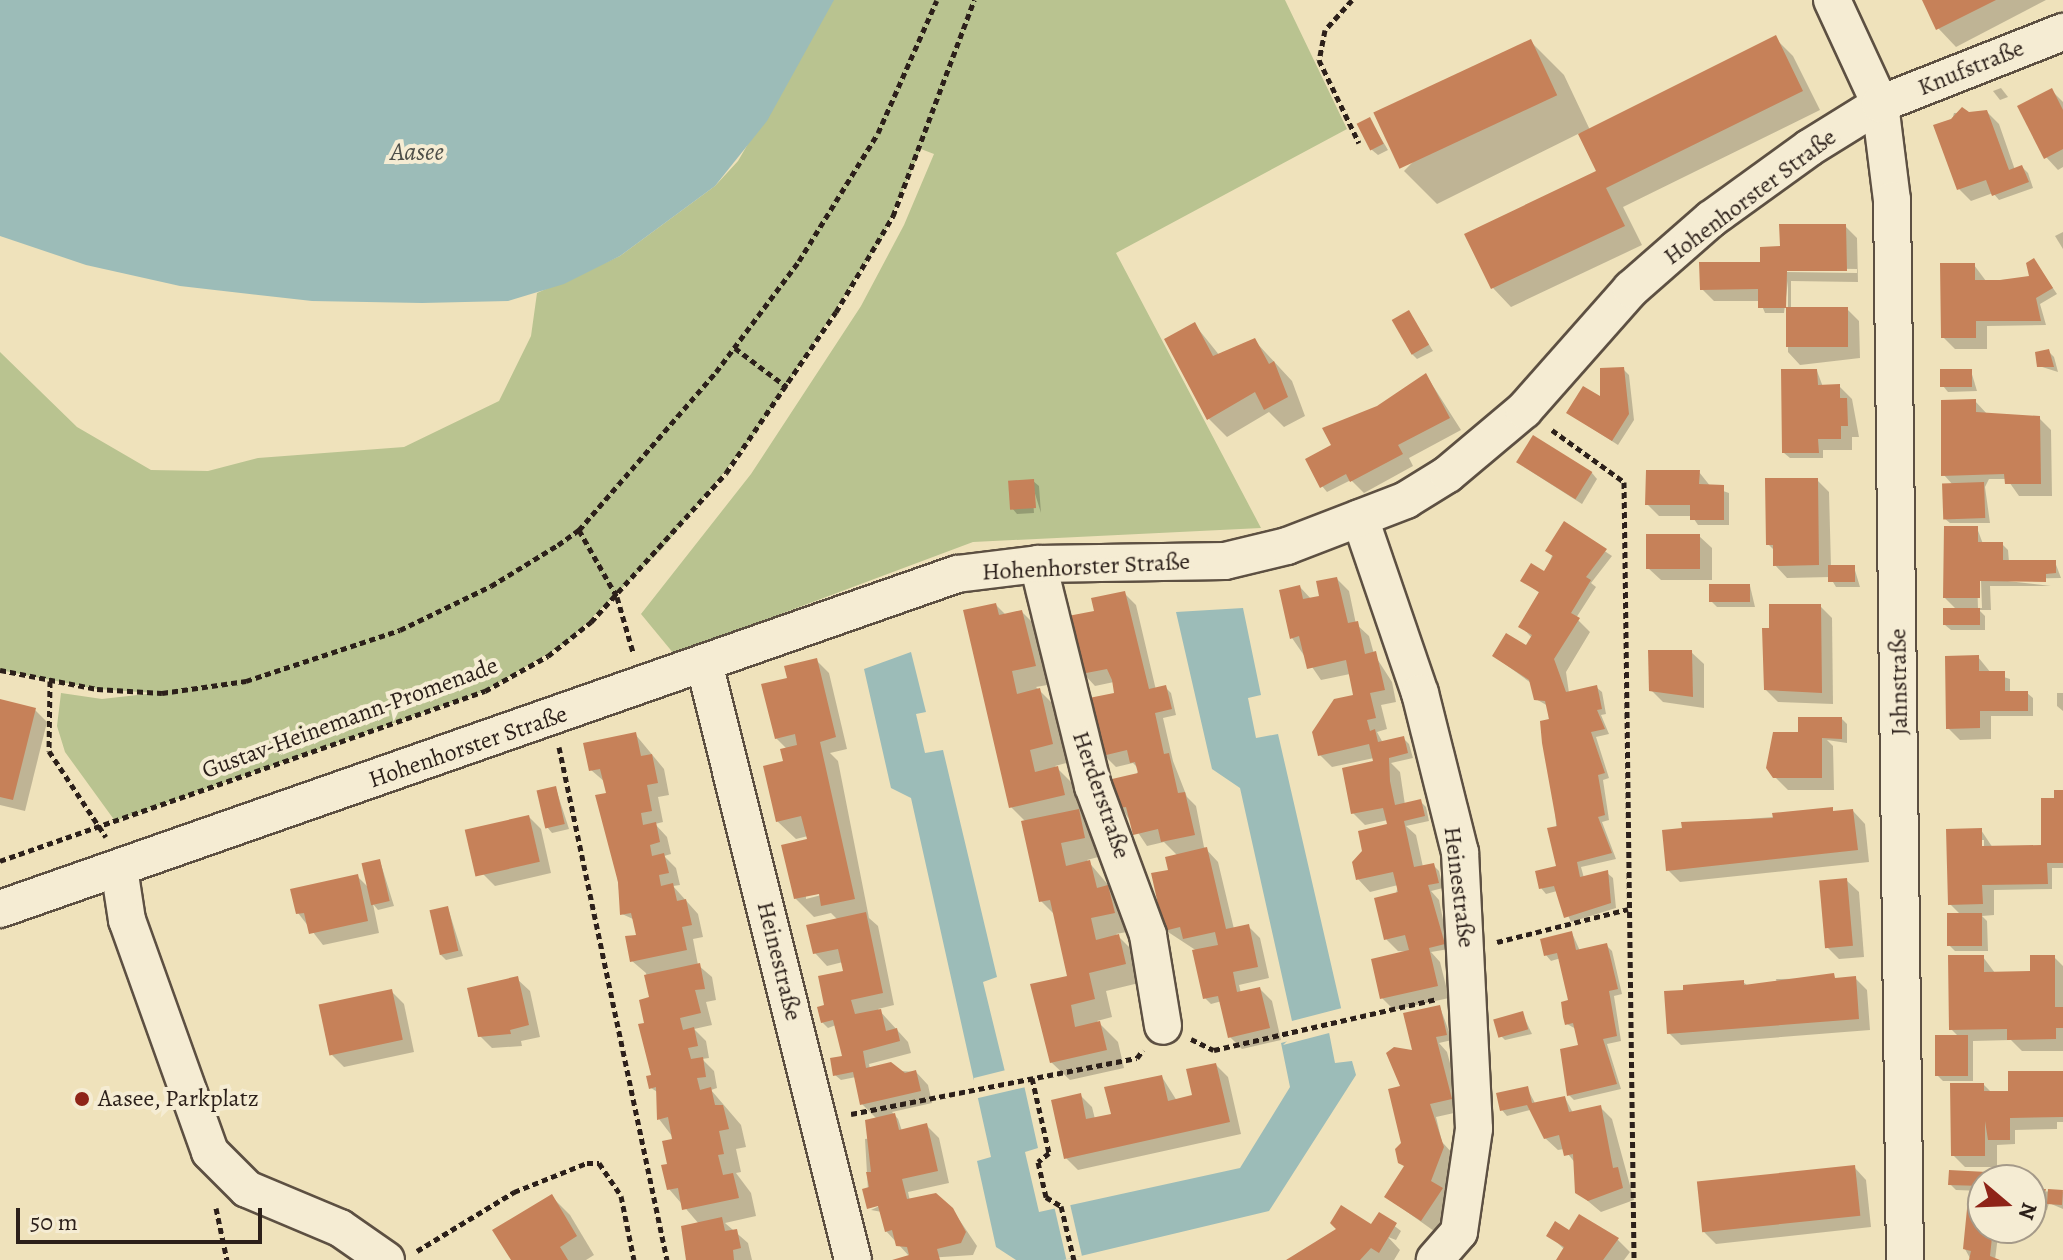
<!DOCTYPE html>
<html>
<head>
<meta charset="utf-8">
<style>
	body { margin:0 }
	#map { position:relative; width:2063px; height:1260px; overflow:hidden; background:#efe2bb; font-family:Alegreya,serif }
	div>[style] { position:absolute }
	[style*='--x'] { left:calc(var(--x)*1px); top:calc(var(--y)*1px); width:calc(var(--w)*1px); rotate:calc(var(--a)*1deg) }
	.green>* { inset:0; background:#b9c390 }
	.water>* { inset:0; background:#9cbcb8 }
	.pier>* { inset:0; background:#efe2bb; transform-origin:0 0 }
	.shadow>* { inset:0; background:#0003 }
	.building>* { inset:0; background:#c68159; transform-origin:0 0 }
	.path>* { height:5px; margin-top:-2.5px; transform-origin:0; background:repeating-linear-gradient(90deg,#2c201a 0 6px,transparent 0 10px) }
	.roads { filter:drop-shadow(2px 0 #5d5042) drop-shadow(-2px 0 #5d5042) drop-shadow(0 2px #5d5042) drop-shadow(0 -2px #5d5042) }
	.minor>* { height:36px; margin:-18px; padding:0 18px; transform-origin:18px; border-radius:18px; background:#f5ecd3 }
	.dots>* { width:22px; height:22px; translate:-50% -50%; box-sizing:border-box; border:4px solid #f5ecd3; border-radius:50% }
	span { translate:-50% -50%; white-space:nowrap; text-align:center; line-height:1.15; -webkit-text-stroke:8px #f5ecd3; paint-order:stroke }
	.street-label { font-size:24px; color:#2c201a }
	.poi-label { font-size:24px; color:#2c201a }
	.left { translate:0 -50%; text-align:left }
	.water-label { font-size:26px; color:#4e4f49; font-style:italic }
	.north { position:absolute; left:1967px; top:1164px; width:80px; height:80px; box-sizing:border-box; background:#f5ecd3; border:2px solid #a59a89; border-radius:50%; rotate:109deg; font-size:22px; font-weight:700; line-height:32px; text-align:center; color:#2c201a }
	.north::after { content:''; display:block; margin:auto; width:28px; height:36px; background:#8f2418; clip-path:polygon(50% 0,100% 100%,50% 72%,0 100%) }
	.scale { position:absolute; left:16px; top:1208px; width:246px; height:36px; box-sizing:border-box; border:4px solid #2c201a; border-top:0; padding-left:10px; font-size:24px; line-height:28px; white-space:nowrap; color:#2c201a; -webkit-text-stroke:6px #f5ecd3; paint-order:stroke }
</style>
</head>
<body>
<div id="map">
	<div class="green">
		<div style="clip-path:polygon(832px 0,1285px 0,1347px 129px,1116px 253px,1261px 528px,973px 542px,674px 654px,641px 614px,751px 474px,861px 306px,904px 225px,934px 154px,921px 149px,882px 238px,755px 434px,662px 549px,567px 642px,485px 691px,115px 821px,65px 752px,57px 726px,61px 693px,102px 699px,155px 693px,97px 689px,0 670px,0 352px,77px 427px,151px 470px,208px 471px,258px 458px,404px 447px,499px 401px,531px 336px,537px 293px,620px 256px,715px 186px,738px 161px)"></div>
	</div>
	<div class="water">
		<div style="clip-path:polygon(0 0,834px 0,767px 121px,715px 186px,620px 256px,564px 284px,508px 301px,422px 303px,312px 301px,180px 286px,86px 265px,0 236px)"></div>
		<div style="clip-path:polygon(1243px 608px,1261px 695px,1248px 698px,1256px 738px,1278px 734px,1342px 1012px,1326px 1017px,1335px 1063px,1352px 1061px,1356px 1075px,1269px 1211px,1064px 1260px,1016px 1260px,996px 1247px,977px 1161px,991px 1157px,911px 798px,891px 788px,864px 669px,911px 652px,926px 712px,916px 714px,925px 753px,943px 750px,997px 977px,983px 982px,1009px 1088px,1024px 1085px,1038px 1148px,1025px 1152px,1039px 1212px,1240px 1168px,1290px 1087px,1281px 1043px,1296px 1039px,1240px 788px,1212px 769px,1176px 612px)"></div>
	</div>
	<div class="pier">
		<div style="clip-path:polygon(1342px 1008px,1344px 1015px,1331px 1019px,1333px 1032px,1283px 1045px,1292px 1036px,1288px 1022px)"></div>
		<div style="clip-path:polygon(1006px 1070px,1012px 1083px,1025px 1081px,1026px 1087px,974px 1099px,974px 1078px)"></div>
		<div style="left:1070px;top:1204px;width:53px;height:16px;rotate:77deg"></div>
	</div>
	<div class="shadow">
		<div style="clip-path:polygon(1924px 0,2046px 0,1956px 47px,1938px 28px)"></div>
		<div style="clip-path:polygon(1775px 38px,1793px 56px,1820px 110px,1623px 207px,1642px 245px,1511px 307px,1493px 288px,1467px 235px,1598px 172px,1580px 133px,1437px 204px,1404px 171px,1531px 42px,1564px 75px,1590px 130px)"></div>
		<div style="clip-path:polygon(2001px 88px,2008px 97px,2000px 100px,1993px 91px)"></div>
		<div style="clip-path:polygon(2052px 91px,2063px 102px,2063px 167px,2058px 170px,2046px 157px)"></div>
		<div style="clip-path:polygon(1987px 112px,1999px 124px,2015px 170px,2022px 167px,2028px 173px,2033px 188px,1999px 200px,1993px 193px,1971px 201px,1959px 189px,1952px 120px,1954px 113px)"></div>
		<div style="clip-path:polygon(1370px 120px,1388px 150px,1378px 155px,1372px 150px)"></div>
		<div style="clip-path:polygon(evenodd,1845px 226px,1857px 238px,1858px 282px,1791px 281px,1791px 310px,1847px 309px,1859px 321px,1860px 358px,1800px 365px,1788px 352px,1788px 281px,1784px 313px,1765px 313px,1760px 301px,1714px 301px,1702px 289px,1762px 264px,1782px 248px,1845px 226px,1782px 268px,1857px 269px,1857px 273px,1786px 272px,1782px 268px)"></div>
		<div style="clip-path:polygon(2063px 232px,2063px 249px,2055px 236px)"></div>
		<div style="clip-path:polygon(2034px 260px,2057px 294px,2040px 304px,2046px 325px,1987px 326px,1987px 349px,1955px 349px,1943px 337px,1974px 265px,1986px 281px,2032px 278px)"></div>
		<div style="clip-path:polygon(1409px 312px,1433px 351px,1417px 359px,1412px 354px)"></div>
		<div style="clip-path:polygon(1195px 325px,1220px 356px,1254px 340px,1292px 381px,1305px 416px,1284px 427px,1269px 412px,1227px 437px,1209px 419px,1167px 340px)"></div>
		<div style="clip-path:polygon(2048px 351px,2054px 357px,2058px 372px,2039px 366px)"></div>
		<div style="clip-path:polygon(1623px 369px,1629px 375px,1634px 420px,1618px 445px,1568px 413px,1602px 399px)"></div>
		<div style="clip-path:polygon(1817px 371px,1823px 387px,1839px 386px,1852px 399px,1859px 437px,1852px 437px,1852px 450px,1823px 450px,1823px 458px,1790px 458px,1784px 453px)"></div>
		<div style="clip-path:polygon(1971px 371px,1977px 391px,1948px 392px,1943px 386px)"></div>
		<div style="clip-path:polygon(1426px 375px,1461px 430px,1409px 458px,1413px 466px,1364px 493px,1351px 480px,1327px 492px,1322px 486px,1337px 454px,1378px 408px)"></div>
		<div style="clip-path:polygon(1975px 401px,1988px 415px,2039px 418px,2051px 430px,2052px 496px,2019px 496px,2007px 479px,1989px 479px,1985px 487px,1990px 523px,1950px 523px,1944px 518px,1953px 485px,1944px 475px)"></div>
		<div style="clip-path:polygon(1524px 467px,1592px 473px,1597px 479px,1582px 504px)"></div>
		<div style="clip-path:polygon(1699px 472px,1711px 487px,1729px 493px,1729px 525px,1698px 525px,1692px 516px,1659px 516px,1647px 504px)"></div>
		<div style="clip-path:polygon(1817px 480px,1829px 492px,1831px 567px,1854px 567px,1860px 587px,1836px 587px,1830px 577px,1787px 578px,1775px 565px,1775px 551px,1768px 544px)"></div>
		<div style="clip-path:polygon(1033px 481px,1039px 486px,1041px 513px,1032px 484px,1034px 513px,1017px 514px,1012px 508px)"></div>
		<div style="clip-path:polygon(1564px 524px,1612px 556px,1591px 583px,1596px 587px,1576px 618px,1590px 632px,1566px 672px,1569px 693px,1596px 687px,1602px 692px,1606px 714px,1601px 715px,1609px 734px,1596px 737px,1609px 778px,1603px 780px,1609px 820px,1602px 822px,1616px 859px,1581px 867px,1584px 878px,1607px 873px,1613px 878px,1616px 908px,1571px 922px,1557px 891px,1546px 894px,1541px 888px,1559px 868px,1548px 706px,1536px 699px,1531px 683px,1494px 656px,1527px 647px,1532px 638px,1521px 626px,1541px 594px,1522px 580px,1545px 574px)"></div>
		<div style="clip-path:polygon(evenodd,1977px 528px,1983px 544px,2002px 544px,2008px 550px,2009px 562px,2055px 562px,2061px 578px,1990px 579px,2051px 586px,1990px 586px,1991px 610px,1979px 610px,1985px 616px,1985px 630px,1951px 630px,1945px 625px,1958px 611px,1945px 598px,1977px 528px,1977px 577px,1981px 581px,1982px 608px,1978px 608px,1977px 577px)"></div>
		<div style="clip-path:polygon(1699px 536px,1712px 548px,1712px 580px,1661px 580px,1648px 568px)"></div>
		<div style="clip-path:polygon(1337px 579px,1349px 591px,1356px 624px,1369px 636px,1374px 654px,1392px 682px,1396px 702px,1381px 705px,1387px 729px,1377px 732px,1383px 743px,1404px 739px,1409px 744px,1413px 758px,1391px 763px,1400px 772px,1405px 805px,1420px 801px,1426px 807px,1429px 821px,1406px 826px,1416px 835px,1423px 867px,1433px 865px,1439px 871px,1443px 888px,1431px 891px,1439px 900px,1449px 949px,1431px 952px,1440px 962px,1449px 998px,1394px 1010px,1382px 998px,1414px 952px,1398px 951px,1386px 939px,1398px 885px,1370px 892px,1358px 879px,1391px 826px,1388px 820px,1365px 825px,1353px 813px,1374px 758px,1332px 767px,1320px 755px,1355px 696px,1350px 674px,1321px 680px,1292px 638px,1300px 587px,1312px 600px,1321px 597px)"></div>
		<div style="clip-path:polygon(1750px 586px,1755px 607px,1717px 607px,1711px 601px)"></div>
		<div style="clip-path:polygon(1124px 593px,1136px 605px,1156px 690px,1166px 688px,1171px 693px,1176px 715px,1163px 718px,1173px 761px,1187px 797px,1196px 806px,1204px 847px,1218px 862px,1234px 929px,1248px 926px,1260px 938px,1269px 978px,1239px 985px,1241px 993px,1260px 989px,1272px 1001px,1281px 1040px,1242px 1049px,1230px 1037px,1222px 1001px,1211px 1004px,1205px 998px,1197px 951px,1165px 930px,1171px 871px,1178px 856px,1164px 842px,1147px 846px,1121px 807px,1139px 769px,1133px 763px,1116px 767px,1104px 755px,1117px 694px,1114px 682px,1095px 686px,1083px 673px,1096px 612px)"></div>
		<div style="clip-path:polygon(996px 605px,1006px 615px,1022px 612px,1040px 630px,1053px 684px,1036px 687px,1058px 709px,1070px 762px,1055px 766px,1076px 787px,1082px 815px,1096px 829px,1102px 856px,1087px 860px,1126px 906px,1132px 931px,1116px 934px,1137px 955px,1143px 982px,1106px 991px,1112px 1017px,1097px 1021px,1118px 1042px,1124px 1068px,1070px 1080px,1051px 1062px,1069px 977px,1055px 915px,1041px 901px,1026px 822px,1011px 807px)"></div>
		<div style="clip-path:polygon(1820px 606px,1832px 618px,1833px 704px,1778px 702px,1766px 690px)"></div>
		<div style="clip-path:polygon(1691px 652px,1704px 664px,1704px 708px,1663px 702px,1651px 690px)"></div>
		<div style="clip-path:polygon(1978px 657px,1991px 673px,2010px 679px,2010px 693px,2027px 693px,2033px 698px,2033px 716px,1991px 716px,1991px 739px,1960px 740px,1948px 728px)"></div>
		<div style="clip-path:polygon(evenodd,817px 661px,829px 673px,847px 749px,830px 753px,838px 761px,869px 918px,878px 926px,894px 1005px,878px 1009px,908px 1042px,911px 1053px,869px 1064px,870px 1069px,916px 1072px,928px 1085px,932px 1103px,892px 1112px,898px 1119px,899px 1140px,898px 1119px,902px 1131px,927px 1126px,939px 1138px,949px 1183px,908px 1192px,910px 1201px,952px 1209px,977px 1246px,973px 1255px,896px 1260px,910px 1257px,886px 1231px,882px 1212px,871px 1210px,888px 1202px,869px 1208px,865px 1139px,873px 1138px,877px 1119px,862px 1104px,856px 1077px,841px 1080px,835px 1075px,846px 1057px,836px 1025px,828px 1028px,822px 1022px,846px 973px,843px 962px,827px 966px,815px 953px,838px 920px,831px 913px,814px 917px,795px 898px,809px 840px,808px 836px,796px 839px,777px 821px,788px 750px,776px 738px,789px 679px,817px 661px,829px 893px,806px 899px,806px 895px,829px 893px)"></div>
		<div style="clip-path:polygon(2057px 693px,2063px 693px,2063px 711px,2057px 706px)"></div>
		<div style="clip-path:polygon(0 701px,35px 710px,47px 722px,25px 811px,0 805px)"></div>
		<div style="clip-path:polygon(1841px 718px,1847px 724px,1847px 743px,1827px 740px,1833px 746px,1834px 790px,1788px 790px,1775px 777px,1800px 734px)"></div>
		<div style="clip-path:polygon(635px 734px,664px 769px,669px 795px,658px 797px,663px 822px,655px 824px,667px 837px,671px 854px,664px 856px,676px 868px,680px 885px,673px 886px,698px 914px,703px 937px,693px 939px,698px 965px,712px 977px,716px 1000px,706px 1002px,712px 1025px,694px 1029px,706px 1041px,709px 1058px,702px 1059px,714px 1071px,717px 1088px,711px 1090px,741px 1125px,746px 1147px,736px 1149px,741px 1172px,736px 1173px,751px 1193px,756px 1216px,725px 1223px,748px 1243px,752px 1260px,687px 1260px,699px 1224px,669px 1189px,675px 1140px,659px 1119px,659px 1093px,651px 1088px,655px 1077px,646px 1024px,651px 999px,646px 973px,632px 961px,638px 936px,633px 919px,622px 914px,605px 782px,591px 770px)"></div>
		<div style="clip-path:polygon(556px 789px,569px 829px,552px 833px,547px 827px)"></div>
		<div style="clip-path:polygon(evenodd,2063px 792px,2063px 868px,2052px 868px,2052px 889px,1994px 890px,1994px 915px,1982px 916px,1987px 921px,1988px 951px,1955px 951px,1949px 945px,1961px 915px,1950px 904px,1981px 830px,1993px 848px,2043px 847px,2063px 792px,1980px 840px,1984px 840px,1984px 856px,1980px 840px)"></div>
		<div style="clip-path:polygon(1853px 811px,1865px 824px,1869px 862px,1680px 882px,1668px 870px,1683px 824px)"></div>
		<div style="clip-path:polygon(529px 817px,541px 829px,551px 873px,495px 886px,482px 873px)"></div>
		<div style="clip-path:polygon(380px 861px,394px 906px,378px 910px,373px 904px,379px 933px,323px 945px,298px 913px,357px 876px,369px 888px)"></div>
		<div style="clip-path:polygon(1846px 880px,1859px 892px,1864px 957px,1839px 959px,1827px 947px)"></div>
		<div style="clip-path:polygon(448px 908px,463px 956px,446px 960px,440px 954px)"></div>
		<div style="clip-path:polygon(1572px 933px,1580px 951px,1606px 945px,1612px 951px,1622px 994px,1614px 996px,1621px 1041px,1607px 1044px,1621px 1089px,1574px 1100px,1569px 1095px,1581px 1046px,1576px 1029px,1567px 1024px,1571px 1001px,1561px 958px,1551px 961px,1546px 955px)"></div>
		<div style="clip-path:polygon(1983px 957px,1995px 973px,2032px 973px,2054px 957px,2063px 966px,2063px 1051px,2022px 1051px,2011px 1040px,1973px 1041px,1973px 1081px,1943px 1081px,1937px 1075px,1959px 1037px,1951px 1029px)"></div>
		<div style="clip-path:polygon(1855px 978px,1867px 990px,1870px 1030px,1681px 1045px,1669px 1033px,1743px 982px,1748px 986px,1777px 984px,1776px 979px)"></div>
		<div style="clip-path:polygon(517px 979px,530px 991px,540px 1037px,521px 1041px,522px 1046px,492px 1048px,480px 1036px)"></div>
		<div style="clip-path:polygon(392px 992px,404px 1004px,414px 1052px,344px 1067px,332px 1055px)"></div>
		<div style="clip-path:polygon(1440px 1007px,1452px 1040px,1439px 1043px,1447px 1052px,1463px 1111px,1436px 1117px,1442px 1142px,1454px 1155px,1444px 1192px,1453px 1202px,1434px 1231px,1386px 1197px,1406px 1166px,1402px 1087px,1414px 1052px)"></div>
		<div style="clip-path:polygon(1522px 1013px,1532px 1034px,1505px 1040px,1500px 1035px)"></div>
		<div style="clip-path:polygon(1216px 1065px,1228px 1077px,1241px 1134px,1078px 1170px,1066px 1158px,1080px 1095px,1092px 1107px,1095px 1119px,1113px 1115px,1162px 1077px,1177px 1101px,1195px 1097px)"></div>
		<div style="clip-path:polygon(2063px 1073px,2063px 1122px,2057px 1122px,2057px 1129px,2015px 1130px,2015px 1144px,1997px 1145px,1997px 1167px,1965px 1167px,1953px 1155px,1984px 1085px,1992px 1093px,2010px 1093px)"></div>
		<div style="clip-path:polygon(1527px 1088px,1536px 1105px,1565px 1098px,1573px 1113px,1600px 1107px,1612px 1119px,1634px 1200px,1601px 1212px,1577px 1192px,1576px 1164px,1564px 1149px,1558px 1150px,1545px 1138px,1530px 1110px,1507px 1116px,1502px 1110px)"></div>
		<div style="clip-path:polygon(1854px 1167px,1866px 1180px,1871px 1227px,1716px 1244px,1704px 1232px)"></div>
		<div style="clip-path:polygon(2005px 1175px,2010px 1180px,1983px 1180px,1983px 1191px,1956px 1190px,1950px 1184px)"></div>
		<div style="clip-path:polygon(2031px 1191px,2063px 1192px,2063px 1209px,2049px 1203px,2047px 1210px,2031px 1210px)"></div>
		<div style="clip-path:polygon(552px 1197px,570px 1215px,594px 1255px,586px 1260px,513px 1260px)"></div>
		<div style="clip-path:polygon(1983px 1201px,1983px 1228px,1999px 1228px,1995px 1260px,1971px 1260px,1965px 1249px)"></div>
		<div style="clip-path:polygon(1379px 1214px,1401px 1231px,1396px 1240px,1388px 1237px,1400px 1250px,1394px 1260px,1290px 1260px,1372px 1227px)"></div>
		<div style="clip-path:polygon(1580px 1216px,1618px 1240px,1630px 1252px,1624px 1260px,1558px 1260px,1565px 1250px,1549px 1235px,1570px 1233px)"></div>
	</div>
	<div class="building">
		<div style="clip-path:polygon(1922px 0,1996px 0,1936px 30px)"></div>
		<div style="clip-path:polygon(1776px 35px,1803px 91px,1606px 188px,1625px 226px,1491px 289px,1464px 234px,1596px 171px,1578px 134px)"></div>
		<div style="left:1531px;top:39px;width:62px;height:174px;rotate:65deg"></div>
		<div style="clip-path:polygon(2052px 88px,2063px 110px,2063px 149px,2044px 159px,2017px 106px)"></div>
		<div style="clip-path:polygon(1962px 107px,1969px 112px,1987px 110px,2009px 170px,2022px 165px,2029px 182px,1992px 196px,1986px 180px,1957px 190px,1933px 125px,1951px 119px)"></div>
		<div style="left:1370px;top:117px;width:30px;height:15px;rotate:63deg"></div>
		<div style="clip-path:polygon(1779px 224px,1846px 224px,1847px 271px,1787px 271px,1786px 308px,1758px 308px,1758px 289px,1700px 290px,1699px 262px,1760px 262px,1760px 247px,1780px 246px)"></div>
		<div style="clip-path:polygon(2034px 258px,2053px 288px,2036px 298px,2041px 321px,1976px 321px,1976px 338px,1941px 338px,1940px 263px,1975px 263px,1975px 280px,2000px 280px,2029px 276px,2026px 263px)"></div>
		<div style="left:1848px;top:307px;width:40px;height:62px;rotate:90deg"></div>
		<div style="left:1409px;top:310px;width:40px;height:20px;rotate:60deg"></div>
		<div style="clip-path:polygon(1195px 322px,1213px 356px,1255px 338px,1269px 364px,1274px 361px,1288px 397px,1264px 410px,1255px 392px,1207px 420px,1164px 339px)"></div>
		<div style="clip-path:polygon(2049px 349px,2054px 367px,2037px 367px,2035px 352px)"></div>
		<div style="clip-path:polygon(1624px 367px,1629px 414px,1612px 441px,1566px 413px,1583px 386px,1600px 396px,1600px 368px)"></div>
		<div style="clip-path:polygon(1781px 369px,1817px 369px,1818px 385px,1840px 384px,1840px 398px,1847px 398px,1848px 426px,1841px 426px,1841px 439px,1818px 439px,1819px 453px,1782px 453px)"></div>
		<div style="left:1972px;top:369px;width:18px;height:32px;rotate:90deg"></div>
		<div style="clip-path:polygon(1426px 373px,1450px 418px,1398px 445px,1403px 454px,1386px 463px,1350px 482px,1346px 474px,1320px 488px,1305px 459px,1331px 445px,1322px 428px,1377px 406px)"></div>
		<div style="clip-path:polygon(1976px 399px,1976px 412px,2040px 416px,2041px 484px,2005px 484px,2004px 474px,1941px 476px,1941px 400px)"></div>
		<div style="left:1533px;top:435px;width:70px;height:32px;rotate:32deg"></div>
		<div style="clip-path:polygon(1646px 470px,1700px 470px,1699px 484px,1724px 485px,1724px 520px,1690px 520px,1690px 505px,1645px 505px)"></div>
		<div style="clip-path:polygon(1765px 478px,1818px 478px,1819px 565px,1773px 566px,1773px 545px,1766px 545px)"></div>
		<div style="left:1034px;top:479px;width:29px;height:26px;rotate:86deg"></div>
		<div style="left:1984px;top:482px;width:36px;height:42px;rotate:88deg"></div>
		<div style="clip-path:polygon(1564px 521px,1607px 549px,1586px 577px,1591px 580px,1571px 613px,1580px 618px,1554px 659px,1566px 692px,1597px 685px,1602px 709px,1597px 710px,1605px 729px,1591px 732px,1605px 773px,1598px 775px,1605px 815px,1598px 817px,1612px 853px,1577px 862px,1580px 877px,1608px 870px,1611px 903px,1564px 918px,1554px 886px,1539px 889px,1535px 871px,1556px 866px,1547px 828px,1557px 826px,1542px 743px,1540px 721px,1549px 719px,1545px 701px,1534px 700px,1529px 680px,1492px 656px,1506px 633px,1526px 645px,1532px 635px,1518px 627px,1539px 592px,1520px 581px,1531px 563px,1544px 571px,1553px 556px,1545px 551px)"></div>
		<div style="clip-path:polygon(1944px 526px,1978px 526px,1978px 542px,2003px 542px,2003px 560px,2056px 560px,2056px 573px,2046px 574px,2046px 582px,1980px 581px,1980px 598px,1943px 598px)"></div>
		<div style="left:1646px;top:534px;width:54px;height:35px"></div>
		<div style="left:1828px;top:565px;width:27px;height:17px"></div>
		<div style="clip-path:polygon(1337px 577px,1348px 623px,1358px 621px,1365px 654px,1376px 651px,1385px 690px,1370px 693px,1376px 718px,1367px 720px,1370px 731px,1375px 729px,1378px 742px,1404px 736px,1408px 753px,1389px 758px,1390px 781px,1395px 805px,1421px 799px,1425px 816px,1404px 821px,1414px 867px,1434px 863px,1439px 883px,1428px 885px,1445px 944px,1429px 948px,1438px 986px,1380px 999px,1371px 959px,1409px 950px,1405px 935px,1384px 940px,1374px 898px,1398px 892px,1393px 872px,1356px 880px,1352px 862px,1362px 851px,1358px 831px,1387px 824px,1383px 808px,1351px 814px,1342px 768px,1373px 761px,1369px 744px,1318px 756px,1312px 732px,1334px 699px,1353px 695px,1346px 660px,1307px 669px,1299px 636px,1290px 639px,1279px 590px,1300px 585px,1303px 599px,1319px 596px,1316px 581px)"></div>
		<div style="left:1709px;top:584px;width:41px;height:18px"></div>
		<div style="clip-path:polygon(1125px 591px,1149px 689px,1166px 685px,1172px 709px,1155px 713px,1164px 754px,1169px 753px,1178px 793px,1185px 792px,1195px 835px,1161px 842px,1158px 829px,1133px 835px,1126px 807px,1119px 808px,1112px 779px,1138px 773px,1135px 762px,1130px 763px,1127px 750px,1102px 756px,1089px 698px,1114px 693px,1112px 680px,1107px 669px,1081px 674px,1068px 616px,1094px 611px,1091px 598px)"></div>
		<div style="clip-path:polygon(996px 603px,999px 615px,1022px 610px,1036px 666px,1012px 671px,1017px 694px,1040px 688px,1053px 744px,1030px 750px,1035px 772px,1058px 766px,1065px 795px,1009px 808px,963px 610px)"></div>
		<div style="clip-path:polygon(1769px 604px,1821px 604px,1822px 693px,1764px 690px,1762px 628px,1769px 628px)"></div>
		<div style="left:1980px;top:608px;width:17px;height:37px;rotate:90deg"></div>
		<div style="clip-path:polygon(1648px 650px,1692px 650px,1693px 697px,1649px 691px)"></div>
		<div style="clip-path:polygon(1979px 655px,1979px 671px,2005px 671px,2005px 691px,2028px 691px,2028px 711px,1980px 711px,1980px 728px,1946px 729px,1945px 656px)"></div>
		<div style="clip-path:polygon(817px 658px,836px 737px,820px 742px,855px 899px,821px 906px,819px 894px,794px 899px,781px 845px,807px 839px,801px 816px,776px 822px,763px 766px,783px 761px,780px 749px,797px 745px,795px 734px,775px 739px,761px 684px,787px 678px,784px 666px)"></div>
		<div style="clip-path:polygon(0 699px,36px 708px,13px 800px,0 797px)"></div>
		<div style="clip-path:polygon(1798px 717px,1842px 717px,1842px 739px,1822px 738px,1822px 778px,1773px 778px,1766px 768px,1773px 732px,1798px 732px)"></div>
		<div style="clip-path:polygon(636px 732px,641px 756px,652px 754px,658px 783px,647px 785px,652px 811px,641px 813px,643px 825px,656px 822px,660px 842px,650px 845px,652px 856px,664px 853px,669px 873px,659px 875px,661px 886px,673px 883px,677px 901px,686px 899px,692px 925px,682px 927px,687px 950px,630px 962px,625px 936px,636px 935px,631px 913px,620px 915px,618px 882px,595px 795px,606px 793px,600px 769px,589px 771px,583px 743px)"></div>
		<div style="left:556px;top:786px;width:39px;height:20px;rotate:77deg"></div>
		<div style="clip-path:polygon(2054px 790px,2063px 790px,2063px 863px,2047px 863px,2048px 884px,1982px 885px,1983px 904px,1948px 905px,1946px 829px,1982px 828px,1982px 846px,2041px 845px,2041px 798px,2054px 798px)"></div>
		<div style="clip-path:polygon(1833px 807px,1833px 811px,1853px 809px,1858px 850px,1666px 871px,1662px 830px,1682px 828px,1681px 822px,1773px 818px,1772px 813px)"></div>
		<div style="clip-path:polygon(1079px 809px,1085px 838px,1061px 843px,1066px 866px,1090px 860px,1097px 888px,1108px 885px,1115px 913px,1091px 918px,1096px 940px,1119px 934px,1126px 964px,1089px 973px,1095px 999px,1071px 1005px,1075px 1027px,1100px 1021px,1107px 1050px,1050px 1063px,1030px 984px,1067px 976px,1050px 900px,1039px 902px,1021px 821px)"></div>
		<div style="left:529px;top:815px;width:48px;height:66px;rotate:77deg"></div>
		<div style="clip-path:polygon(1207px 847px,1226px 929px,1249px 924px,1258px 967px,1233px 972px,1237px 992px,1260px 987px,1270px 1028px,1228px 1038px,1218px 996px,1203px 999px,1192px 950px,1218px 945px,1215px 932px,1183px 939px,1180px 927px,1164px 931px,1151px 873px,1168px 870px,1165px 857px)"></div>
		<div style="left:380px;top:859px;width:43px;height:19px;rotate:77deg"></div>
		<div style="clip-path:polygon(358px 874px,368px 921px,309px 934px,304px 913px,296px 914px,290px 889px)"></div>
		<div style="left:1847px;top:878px;width:68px;height:28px;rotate:85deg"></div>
		<div style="left:448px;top:906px;width:46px;height:19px;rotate:77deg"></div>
		<div style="clip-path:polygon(866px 912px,883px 993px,851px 1000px,855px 1014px,881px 1009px,886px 1031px,897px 1028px,900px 1041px,863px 1051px,866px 1068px,891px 1062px,905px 1073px,916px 1070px,921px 1091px,860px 1105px,853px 1072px,833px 1076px,830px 1058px,842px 1056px,833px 1020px,821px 1023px,817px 1007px,824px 1005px,818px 976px,843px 971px,838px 949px,813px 954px,806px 925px)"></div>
		<div style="left:1947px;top:913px;width:35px;height:33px"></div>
		<div style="clip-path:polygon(1572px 931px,1576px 950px,1607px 943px,1618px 989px,1609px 991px,1617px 1036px,1603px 1039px,1617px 1084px,1567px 1096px,1560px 1049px,1578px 1045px,1573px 1023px,1565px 1025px,1563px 1017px,1561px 1002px,1568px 1000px,1557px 953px,1544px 956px,1540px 939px)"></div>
		<div style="clip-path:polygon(1948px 955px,1984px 955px,1984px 972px,2030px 971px,2030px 955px,2055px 955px,2055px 1007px,2063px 1007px,2063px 1028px,2056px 1028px,2056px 1039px,2007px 1040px,2007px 1029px,1949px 1030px)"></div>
		<div style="clip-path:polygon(700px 963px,705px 989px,695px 990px,701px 1013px,680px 1018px,683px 1030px,694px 1027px,698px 1046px,688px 1048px,691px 1059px,703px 1057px,706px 1077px,697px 1078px,700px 1090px,711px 1087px,715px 1105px,723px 1105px,729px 1129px,719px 1131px,724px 1154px,718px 1155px,723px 1175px,733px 1173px,739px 1198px,682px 1210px,678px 1188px,667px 1190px,661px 1165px,667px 1164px,662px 1141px,672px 1139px,668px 1117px,657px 1120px,656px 1087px,649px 1089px,646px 1076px,651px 1075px,638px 1024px,644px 1023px,639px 1000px,649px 997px,644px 975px)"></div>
		<div style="clip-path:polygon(1834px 973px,1835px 978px,1856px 976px,1859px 1019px,1667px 1034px,1664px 991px,1683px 990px,1683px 985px,1744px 980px,1744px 985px)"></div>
		<div style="clip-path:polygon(518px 976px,529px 1025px,510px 1030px,511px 1034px,478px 1037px,467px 988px)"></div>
		<div style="left:392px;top:989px;width:52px;height:75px;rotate:78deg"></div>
		<div style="clip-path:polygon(1440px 1005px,1447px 1035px,1436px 1037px,1452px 1099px,1430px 1104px,1444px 1147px,1431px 1181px,1443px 1188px,1421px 1221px,1384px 1197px,1404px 1166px,1398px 1163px,1395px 1149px,1401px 1143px,1388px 1089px,1400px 1086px,1386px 1053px,1394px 1047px,1412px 1050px,1403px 1013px)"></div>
		<div style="left:1523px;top:1011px;width:19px;height:31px;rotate:74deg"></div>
		<div style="left:1935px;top:1035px;width:33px;height:41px"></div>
		<div style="clip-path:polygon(1216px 1063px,1230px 1122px,1064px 1159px,1051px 1100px,1081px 1093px,1086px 1119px,1111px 1114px,1104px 1087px,1162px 1075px,1168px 1101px,1192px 1095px,1186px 1069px)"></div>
		<div style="clip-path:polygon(2008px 1071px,2063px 1071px,2063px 1117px,2010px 1118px,2010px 1140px,1988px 1140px,1985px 1121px,1985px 1156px,1951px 1156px,1950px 1083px,1984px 1083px,1984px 1091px,2008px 1091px)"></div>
		<div style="clip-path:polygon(1528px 1086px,1532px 1103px,1565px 1096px,1569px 1112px,1601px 1105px,1613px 1168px,1618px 1167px,1623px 1188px,1588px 1201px,1575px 1193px,1573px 1154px,1564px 1156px,1559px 1135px,1544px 1139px,1527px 1105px,1500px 1111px,1496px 1093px)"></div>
		<div style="clip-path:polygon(895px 1113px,899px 1130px,927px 1123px,938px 1171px,902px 1179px,907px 1199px,936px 1193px,953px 1208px,966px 1232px,961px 1243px,937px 1249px,940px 1260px,892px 1260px,909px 1255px,907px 1247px,896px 1246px,892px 1230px,885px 1232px,878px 1206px,867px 1209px,862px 1189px,869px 1187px,866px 1172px,871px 1172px,865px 1120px)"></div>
		<div style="left:1855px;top:1165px;width:51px;height:159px;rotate:84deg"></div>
		<div style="clip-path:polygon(1949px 1170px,2006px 1173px,2005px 1180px,1983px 1180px,1983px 1186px,1948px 1185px)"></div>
		<div style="clip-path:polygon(2031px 1189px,2046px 1189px,2041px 1206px,2031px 1206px)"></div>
		<div style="left:2048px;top:1189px;width:15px;height:15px;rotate:4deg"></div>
		<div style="clip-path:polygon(552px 1194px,577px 1236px,560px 1247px,568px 1260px,511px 1260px,492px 1230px)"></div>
		<div style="clip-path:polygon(1968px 1199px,1983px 1199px,1983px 1228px,1993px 1228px,1990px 1256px,2000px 1260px,1969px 1260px,1971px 1251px,1963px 1249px)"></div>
		<div style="clip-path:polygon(1341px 1205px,1371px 1224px,1379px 1212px,1397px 1223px,1379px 1253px,1371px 1248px,1360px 1260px,1286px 1260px,1336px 1229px,1330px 1223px)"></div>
		<div style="clip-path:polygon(1579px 1214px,1619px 1238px,1603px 1260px,1556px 1260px,1564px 1247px,1546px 1236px,1555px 1221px,1569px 1230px)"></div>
		<div style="clip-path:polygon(722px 1217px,725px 1231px,737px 1229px,741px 1248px,733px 1250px,734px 1260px,686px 1260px,681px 1226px)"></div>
	</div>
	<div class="path">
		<div style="--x:1352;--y:0;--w:40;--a:132"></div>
		<div style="--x:1325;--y:30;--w:31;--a:101"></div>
		<div style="--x:1319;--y:60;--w:92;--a:64.3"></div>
		<div style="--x:735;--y:348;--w:65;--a:36.9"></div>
		<div style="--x:1552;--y:430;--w:89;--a:35.8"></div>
		<div style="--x:1624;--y:482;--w:778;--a:89.26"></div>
		<div style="--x:579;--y:530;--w:77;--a:60.4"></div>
		<div style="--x:617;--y:597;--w:57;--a:73.8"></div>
		<div style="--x:0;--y:670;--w:99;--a:11.1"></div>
		<div style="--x:97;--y:689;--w:65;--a:3.5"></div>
		<div style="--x:162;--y:693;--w:85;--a:-8.1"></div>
		<div style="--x:246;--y:681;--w:162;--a:-18.3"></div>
		<div style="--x:400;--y:630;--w:101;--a:-25.8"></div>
		<div style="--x:491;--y:586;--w:79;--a:-31.5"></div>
		<div style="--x:558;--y:545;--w:26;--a:-36"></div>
		<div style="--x:579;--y:530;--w:209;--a:-49.1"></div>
		<div style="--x:716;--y:372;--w:139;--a:-53.2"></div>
		<div style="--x:799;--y:261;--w:150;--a:-58.3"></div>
		<div style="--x:878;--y:133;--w:145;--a:-66.1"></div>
		<div style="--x:50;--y:681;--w:70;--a:90.8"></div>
		<div style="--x:49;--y:751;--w:103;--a:56.5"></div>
		<div style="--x:559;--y:747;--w:524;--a:78.11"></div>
		<div style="--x:0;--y:861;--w:514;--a:-19.32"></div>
		<div style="--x:485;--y:691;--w:72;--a:-29.1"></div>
		<div style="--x:548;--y:656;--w:55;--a:-38.3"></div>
		<div style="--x:591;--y:622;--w:201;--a:-47.8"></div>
		<div style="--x:726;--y:473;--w:195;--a:-55.7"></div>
		<div style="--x:836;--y:312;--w:112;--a:-59.3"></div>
		<div style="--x:893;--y:216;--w:231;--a:-69.4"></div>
		<div style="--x:1497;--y:942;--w:135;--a:-14.1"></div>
		<div style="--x:1191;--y:1039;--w:25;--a:26"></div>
		<div style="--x:1214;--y:1050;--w:228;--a:-12.9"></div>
		<div style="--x:1032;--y:1078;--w:77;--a:77.2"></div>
		<div style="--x:1049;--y:1153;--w:14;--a:141"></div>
		<div style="--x:1038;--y:1162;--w:36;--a:77"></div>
		<div style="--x:1046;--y:1197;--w:17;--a:31"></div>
		<div style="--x:1061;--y:1206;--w:56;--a:76.5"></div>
		<div style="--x:851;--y:1114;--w:291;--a:-11.1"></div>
		<div style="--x:1137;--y:1058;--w:10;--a:-53"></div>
		<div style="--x:216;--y:1208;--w:53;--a:78.1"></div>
		<div style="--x:417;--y:1251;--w:114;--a:-31.3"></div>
		<div style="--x:514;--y:1192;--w:79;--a:-21.7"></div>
		<div style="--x:587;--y:1163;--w:12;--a:0"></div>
		<div style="--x:599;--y:1163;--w:40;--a:56"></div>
		<div style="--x:621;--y:1196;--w:65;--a:78.5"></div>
	</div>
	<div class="roads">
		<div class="minor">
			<div style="--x:1832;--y:0;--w:115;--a:65.2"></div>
			<div style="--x:1880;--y:104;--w:97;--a:82.9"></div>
			<div style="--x:1892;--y:200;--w:1060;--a:89.3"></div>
			<div style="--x:1360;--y:518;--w:185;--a:71.1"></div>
			<div style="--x:1420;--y:693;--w:164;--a:75.9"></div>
			<div style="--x:1460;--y:852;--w:277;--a:87.1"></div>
			<div style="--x:1474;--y:1129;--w:104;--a:98.3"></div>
			<div style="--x:1459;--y:1232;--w:37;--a:131"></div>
			<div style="--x:1038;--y:564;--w:229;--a:76.1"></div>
			<div style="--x:1093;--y:786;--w:159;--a:69.7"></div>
			<div style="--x:1148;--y:935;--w:92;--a:80.6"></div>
			<div style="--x:704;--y:663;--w:615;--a:75.99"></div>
			<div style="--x:119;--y:868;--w:53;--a:81.3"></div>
			<div style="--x:127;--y:920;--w:246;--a:70.3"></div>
			<div style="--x:210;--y:1152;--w:52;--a:45"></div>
			<div style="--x:247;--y:1189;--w:101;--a:22.8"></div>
			<div style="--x:340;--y:1228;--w:56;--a:34.8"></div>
			<div style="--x:0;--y:909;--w:1014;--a:-19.29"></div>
			<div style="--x:957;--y:574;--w:82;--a:-7"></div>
			<div style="--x:1038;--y:564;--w:187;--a:-0.9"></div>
			<div style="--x:1225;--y:561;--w:64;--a:-13.6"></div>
			<div style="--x:1287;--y:546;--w:128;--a:-21.1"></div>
			<div style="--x:1406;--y:500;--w:49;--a:-31.8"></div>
			<div style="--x:1448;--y:474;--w:99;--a:-40.1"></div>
			<div style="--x:1524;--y:410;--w:162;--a:-48.5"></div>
			<div style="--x:1631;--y:289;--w:106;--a:-41.2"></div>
			<div style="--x:1711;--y:219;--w:121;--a:-35.9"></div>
			<div style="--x:1809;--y:148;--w:84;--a:-31.8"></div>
			<div style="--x:1880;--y:104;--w:197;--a:-21.5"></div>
		</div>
	</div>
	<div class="dots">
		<div style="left:82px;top:1099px;background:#8f2418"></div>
	</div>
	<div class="street-label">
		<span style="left:1971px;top:68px;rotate:-22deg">Knufstraße</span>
		<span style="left:1750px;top:197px;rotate:-37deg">Hohenhorster Straße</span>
		<span style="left:1086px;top:567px;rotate:-3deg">Hohenhorster Straße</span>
		<span style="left:1899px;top:682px;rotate:-91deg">Jahnstraße</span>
		<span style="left:350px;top:718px;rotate:-20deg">Gustav-Heinemann-Promenade</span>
		<span style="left:468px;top:747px;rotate:-19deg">Hohenhorster Straße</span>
		<span style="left:1101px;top:795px;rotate:71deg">Herderstraße</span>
		<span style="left:1459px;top:887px;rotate:83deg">Heinestraße</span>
		<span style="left:779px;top:961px;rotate:76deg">Heinestraße</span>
	</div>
	<div class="poi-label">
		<span class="left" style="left:98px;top:1099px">Aasee, Parkplatz</span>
	</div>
	<div class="water-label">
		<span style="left:417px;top:152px">Aasee</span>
	</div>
	<div class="north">N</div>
	<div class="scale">50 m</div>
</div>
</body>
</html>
